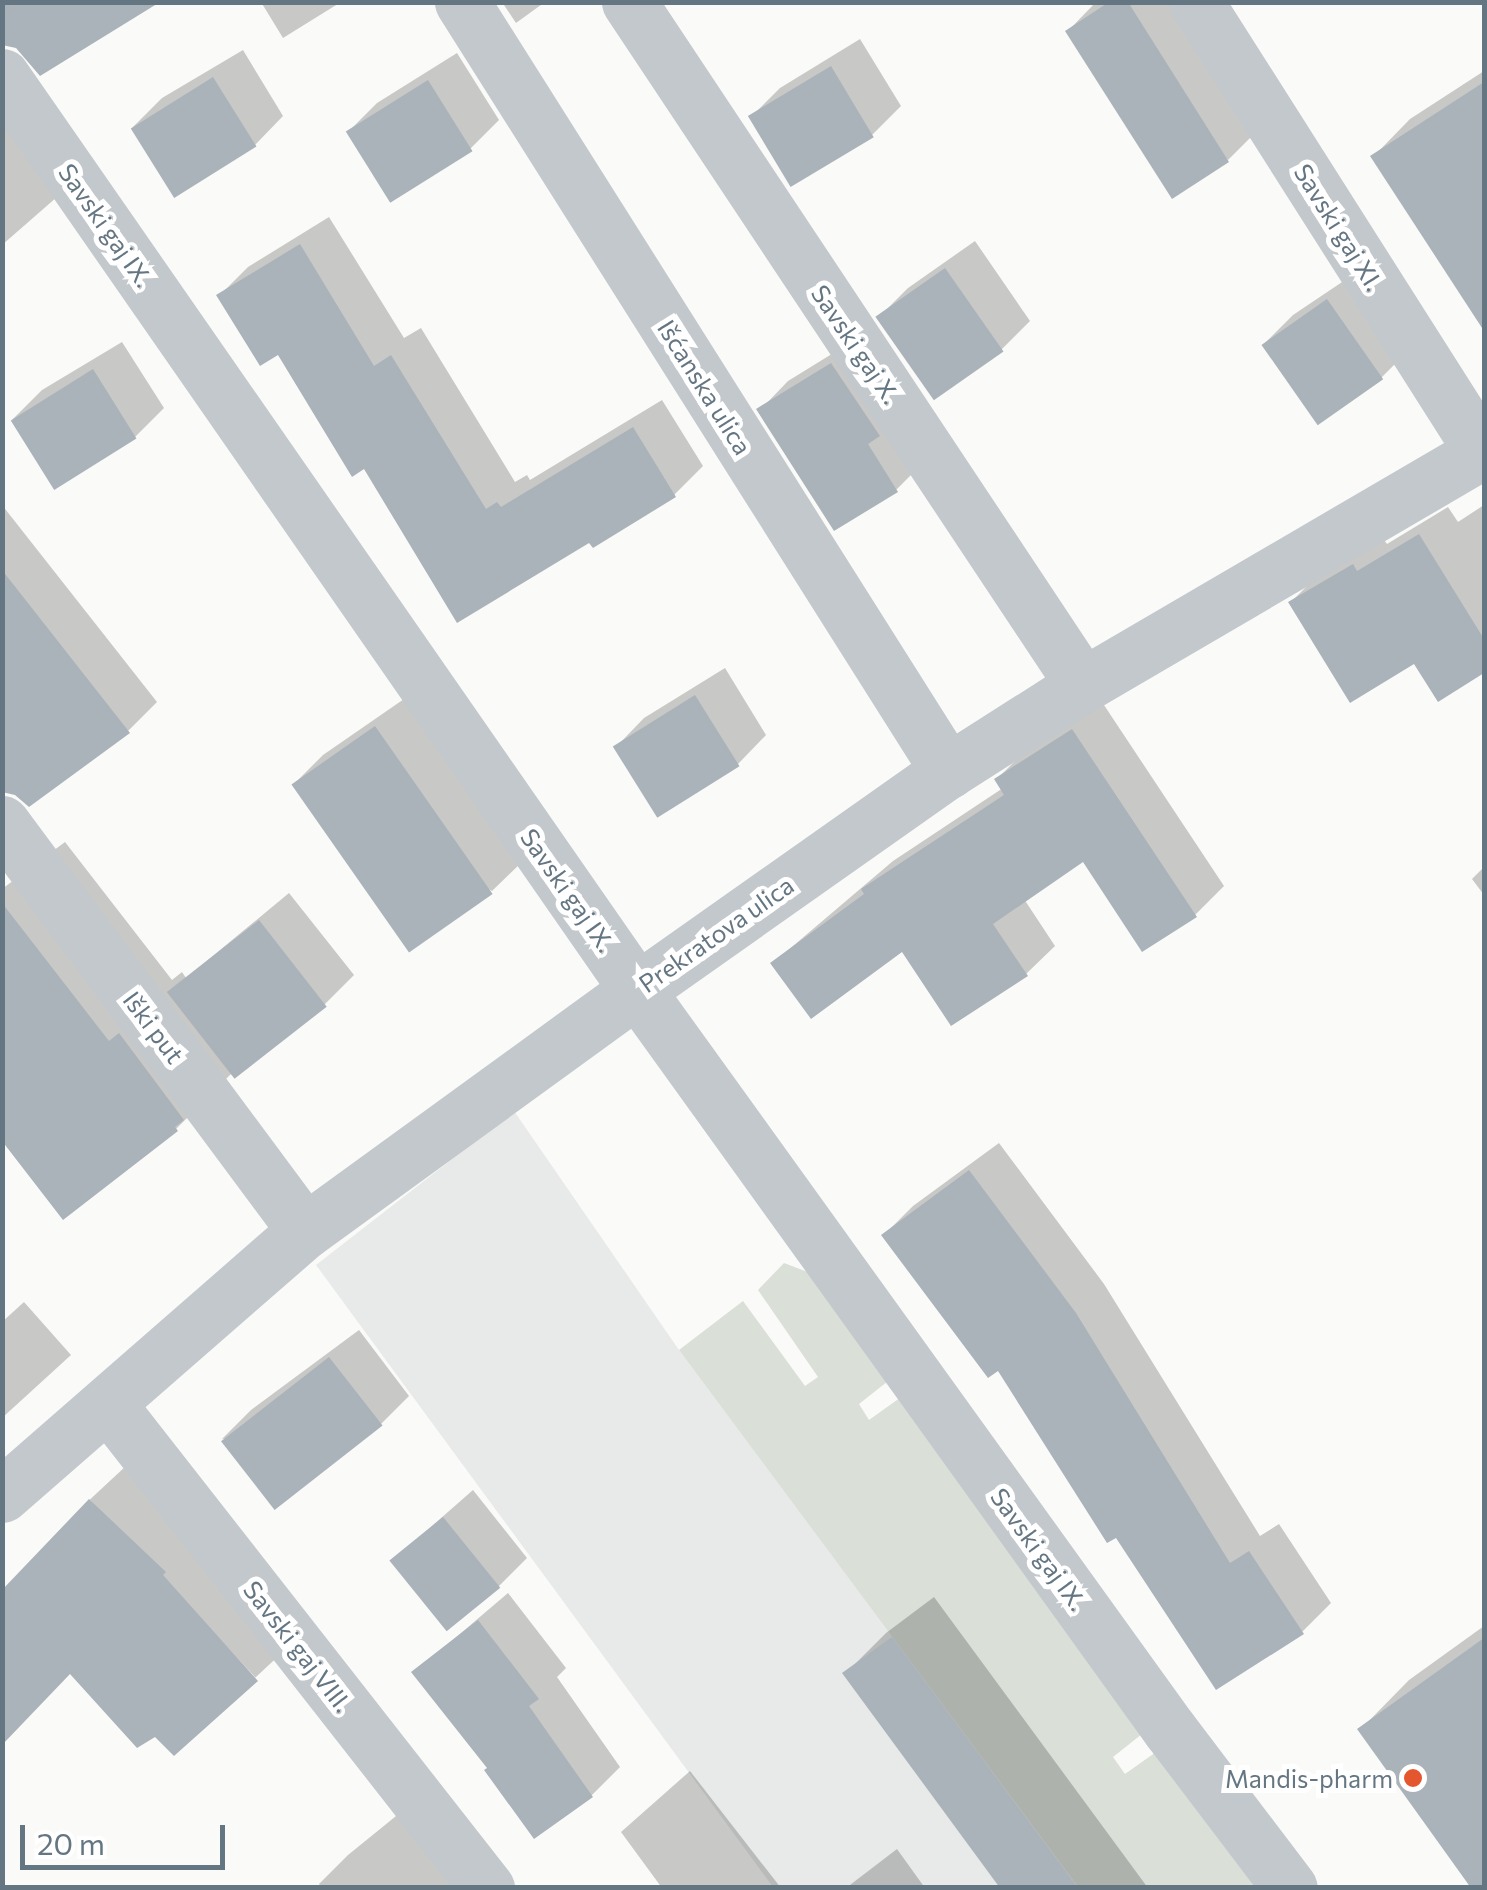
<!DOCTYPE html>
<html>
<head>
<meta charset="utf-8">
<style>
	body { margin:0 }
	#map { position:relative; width:1487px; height:1890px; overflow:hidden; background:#fafaf8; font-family:Commissioner,sans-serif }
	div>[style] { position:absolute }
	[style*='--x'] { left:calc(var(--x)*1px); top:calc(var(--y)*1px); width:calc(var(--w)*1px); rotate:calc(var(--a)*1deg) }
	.built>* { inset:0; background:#e8e9e9 }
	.green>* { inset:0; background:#dadfd7 }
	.shadow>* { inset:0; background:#0003; transform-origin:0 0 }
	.building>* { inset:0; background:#aab3b9; transform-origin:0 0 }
	.minor>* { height:55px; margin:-27.5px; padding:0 27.5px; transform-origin:27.5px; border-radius:27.5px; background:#c3c8cc }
	.tertiary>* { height:55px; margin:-27.5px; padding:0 27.5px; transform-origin:27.5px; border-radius:27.5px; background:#c3c8cc }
	.dots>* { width:28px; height:28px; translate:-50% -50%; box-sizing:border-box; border:5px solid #fff; border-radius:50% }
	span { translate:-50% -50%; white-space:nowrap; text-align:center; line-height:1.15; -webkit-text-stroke:10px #fff; paint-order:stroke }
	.street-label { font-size:25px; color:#657683 }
	.poi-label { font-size:25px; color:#657683 }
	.right { translate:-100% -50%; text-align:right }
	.frame { position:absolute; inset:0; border:5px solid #657683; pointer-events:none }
	.scale { position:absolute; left:20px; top:1825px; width:205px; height:45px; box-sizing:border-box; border:5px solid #657683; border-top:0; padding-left:12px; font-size:30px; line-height:35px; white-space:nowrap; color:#657683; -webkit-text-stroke:8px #fff; paint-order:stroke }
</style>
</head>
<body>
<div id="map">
	<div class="built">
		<div style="clip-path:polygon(514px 1111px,679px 1350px,1078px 1887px,773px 1887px,316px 1265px)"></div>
	</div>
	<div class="green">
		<div style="clip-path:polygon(784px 1263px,826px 1279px,892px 1378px,859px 1404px,869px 1420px,904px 1395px,1142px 1734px,1113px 1757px,1125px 1774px,1156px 1752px,1260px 1887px,1078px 1887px,679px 1350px,743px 1301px,805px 1386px,818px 1377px,758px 1290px)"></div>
	</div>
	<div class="shadow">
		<div style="clip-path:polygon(261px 2px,341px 2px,283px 38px)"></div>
		<div style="clip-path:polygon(502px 2px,545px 2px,516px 23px)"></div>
		<div style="clip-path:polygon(1096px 2px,1174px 2px,1257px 131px,1228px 160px,1068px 31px)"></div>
		<div style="clip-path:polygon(860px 39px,901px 106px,872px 135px,751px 117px,780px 88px)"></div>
		<div style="clip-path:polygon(243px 50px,283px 116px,255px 145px,133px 127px,162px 98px)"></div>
		<div style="clip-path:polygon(457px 53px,499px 120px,470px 149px,348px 132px,377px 103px)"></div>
		<div style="clip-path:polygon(1484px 71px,1484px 327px,1373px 157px,1410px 119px)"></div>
		<div style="clip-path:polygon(2px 113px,65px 190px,2px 245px)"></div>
		<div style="clip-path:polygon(329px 217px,404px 338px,421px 328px,515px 482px,527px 475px,530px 480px,662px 400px,703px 466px,674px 495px,590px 539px,458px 620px,365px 466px,279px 351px,219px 296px,248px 267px)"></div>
		<div style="clip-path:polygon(975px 241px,1030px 321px,1001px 350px,879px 317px,908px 288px)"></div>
		<div style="clip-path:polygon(1357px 272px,1411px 348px,1382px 377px,1318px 422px,1264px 344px,1293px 315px)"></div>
		<div style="clip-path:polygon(861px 336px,925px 461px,896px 490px,760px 410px,788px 381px)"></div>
		<div style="clip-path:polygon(122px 342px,164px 408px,135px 437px,13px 419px,42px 390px)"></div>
		<div style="clip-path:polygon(2px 505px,157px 702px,128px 731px,43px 795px,2px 742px)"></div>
		<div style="clip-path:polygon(1484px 505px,1484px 670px,1439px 699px,1415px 660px,1291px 602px,1320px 573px,1382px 537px,1387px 544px,1448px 507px,1458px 522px)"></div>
		<div style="clip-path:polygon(725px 668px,766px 735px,738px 764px,656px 813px,616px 747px,644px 718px)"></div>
		<div style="clip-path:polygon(404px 699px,521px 863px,492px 891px,294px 784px,323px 755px)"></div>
		<div style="clip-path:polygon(1102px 702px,1224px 886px,1195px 915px,1084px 859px,1024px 899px,1055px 946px,1026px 974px,903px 949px,773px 963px,893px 861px,1003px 788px,997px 779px,1026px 750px)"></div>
		<div style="clip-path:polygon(65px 842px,172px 980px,182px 972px,186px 978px,289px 893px,354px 975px,325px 1004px,231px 1074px,176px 1129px,63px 1216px,2px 1137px,2px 889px)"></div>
		<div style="clip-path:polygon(1484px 867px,1484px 895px,1472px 879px)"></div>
		<div style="clip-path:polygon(999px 1143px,1104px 1284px,1260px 1536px,1279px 1524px,1331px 1603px,1302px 1632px,1117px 1534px,999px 1367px,884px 1235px,913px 1206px)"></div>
		<div style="clip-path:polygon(24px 1302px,71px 1355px,2px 1418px,2px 1322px)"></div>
		<div style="clip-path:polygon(359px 1330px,409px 1396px,381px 1424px,222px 1439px,251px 1410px)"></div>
		<div style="left:127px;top:1465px;width:243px;height:51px;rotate:47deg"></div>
		<div style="clip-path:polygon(473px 1490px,527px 1558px,498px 1587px,392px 1561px)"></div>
		<div style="clip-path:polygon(508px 1593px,566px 1668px,557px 1677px,620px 1767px,591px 1796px,490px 1768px,414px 1673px)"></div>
		<div style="clip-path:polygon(934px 1597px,1148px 1888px,1003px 1888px,845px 1674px,886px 1633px)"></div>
		<div style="clip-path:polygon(1484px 1626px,1484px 1888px,1474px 1888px,1360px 1730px,1409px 1680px)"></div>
		<div style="clip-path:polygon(690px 1771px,781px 1888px,662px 1888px,621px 1832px)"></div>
		<div style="clip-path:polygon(401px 1812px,456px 1878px,452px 1888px,322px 1888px,319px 1884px,348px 1855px)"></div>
		<div style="clip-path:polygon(897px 1849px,925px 1888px,846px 1888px)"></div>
	</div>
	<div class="building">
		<div style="clip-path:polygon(2px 2px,160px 2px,40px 76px,16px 48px,2px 45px)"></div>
		<div style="clip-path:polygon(1109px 2px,1128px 2px,1229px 162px,1172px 199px,1065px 31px)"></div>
		<div style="left:831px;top:66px;width:83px;height:97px;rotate:59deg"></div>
		<div style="left:213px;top:77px;width:82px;height:97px;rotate:58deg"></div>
		<div style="left:428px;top:80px;width:84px;height:97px;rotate:58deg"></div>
		<div style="clip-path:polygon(1484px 82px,1484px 331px,1370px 156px)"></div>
		<div style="clip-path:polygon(300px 244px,374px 366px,391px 355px,486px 509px,497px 502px,501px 507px,633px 427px,676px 497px,593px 548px,589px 543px,457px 623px,364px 469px,352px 477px,278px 355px,260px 366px,216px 295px)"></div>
		<div style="left:945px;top:268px;width:102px;height:85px;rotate:55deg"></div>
		<div style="left:1327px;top:299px;width:98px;height:80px;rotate:55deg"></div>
		<div style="clip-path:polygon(831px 363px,880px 436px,868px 444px,898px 492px,834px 531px,756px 409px)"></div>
		<div style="left:93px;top:369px;width:82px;height:97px;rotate:58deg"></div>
		<div style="clip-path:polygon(1419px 534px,1484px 639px,1484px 673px,1438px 702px,1414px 664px,1350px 703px,1288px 602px,1353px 564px,1357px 571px)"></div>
		<div style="clip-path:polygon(2px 570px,130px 733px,29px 807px,15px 795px,2px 792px)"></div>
		<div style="left:695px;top:695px;width:84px;height:97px;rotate:58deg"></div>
		<div style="left:375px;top:726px;width:205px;height:102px;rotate:55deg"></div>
		<div style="clip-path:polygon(1072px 729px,1197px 917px,1142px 952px,1083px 862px,993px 924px,1028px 976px,951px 1026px,902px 952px,811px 1019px,770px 963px,864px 894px,861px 889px,1004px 795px,994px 779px)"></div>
		<div style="clip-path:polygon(2px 903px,109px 1041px,119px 1033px,184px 1120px,175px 1127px,178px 1131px,63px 1220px,2px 1141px)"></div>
		<div style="left:259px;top:920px;width:110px;height:117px;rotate:52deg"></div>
		<div style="clip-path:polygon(969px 1170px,1076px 1313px,1230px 1563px,1249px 1551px,1304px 1634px,1216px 1690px,1116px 1538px,1107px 1543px,998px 1371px,988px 1378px,881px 1235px)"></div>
		<div style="left:329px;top:1357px;width:87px;height:137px;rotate:52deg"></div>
		<div style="clip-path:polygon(89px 1499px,166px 1572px,163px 1575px,258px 1681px,174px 1756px,155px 1737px,137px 1748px,70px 1674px,2px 1745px,2px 1590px)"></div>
		<div style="left:443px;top:1517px;width:91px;height:69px;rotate:51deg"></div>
		<div style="clip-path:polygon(478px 1620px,539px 1699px,529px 1706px,593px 1797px,534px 1839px,484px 1770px,487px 1768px,411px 1672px)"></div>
		<div style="clip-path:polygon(892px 1637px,1041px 1838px,1078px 1888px,1000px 1888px,842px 1673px)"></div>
		<div style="clip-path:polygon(1484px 1638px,1484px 1888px,1471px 1888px,1357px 1729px)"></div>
	</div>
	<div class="minor">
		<div style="--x:462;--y:2;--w:910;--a:57.71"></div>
		<div style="--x:629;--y:2;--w:820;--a:56.39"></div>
		<div style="--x:1196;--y:2;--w:533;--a:57.56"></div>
		<div style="--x:2;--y:76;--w:1113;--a:55.21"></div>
		<div style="--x:637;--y:990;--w:912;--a:54.24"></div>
		<div style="--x:1170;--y:1730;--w:198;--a:52.8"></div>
		<div style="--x:2;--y:823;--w:508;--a:53.4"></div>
		<div style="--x:108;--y:1404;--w:615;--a:51.94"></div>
	</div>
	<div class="tertiary">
		<div style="--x:2;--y:1495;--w:402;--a:-41.1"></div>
		<div style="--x:305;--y:1231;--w:410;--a:-36"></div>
		<div style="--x:637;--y:990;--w:380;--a:-35.2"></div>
		<div style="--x:948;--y:771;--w:160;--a:-32.5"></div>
		<div style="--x:1083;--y:685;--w:464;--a:-30.3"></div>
	</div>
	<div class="dots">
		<div style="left:1413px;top:1778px;background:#e4572e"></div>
	</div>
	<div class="street-label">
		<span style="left:106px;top:225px;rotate:55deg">Savski gaj IX.</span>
		<span style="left:1339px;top:227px;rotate:58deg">Savski gaj XI.</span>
		<span style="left:856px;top:344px;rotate:56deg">Savski gaj X.</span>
		<span style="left:705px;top:387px;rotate:58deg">Išćanska ulica</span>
		<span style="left:568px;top:890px;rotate:55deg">Savski gaj IX.</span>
		<span style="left:716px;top:934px;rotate:-35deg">Prekratova ulica</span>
		<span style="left:154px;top:1027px;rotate:53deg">Iški put</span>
		<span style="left:1039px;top:1549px;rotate:54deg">Savski gaj IX.</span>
		<span style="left:298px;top:1646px;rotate:52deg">Savski gaj VIII.</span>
	</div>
	<div class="poi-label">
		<span class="right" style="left:1393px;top:1778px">Mandis-pharm</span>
	</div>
	<div class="frame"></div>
	<div class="scale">20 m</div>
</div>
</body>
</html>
